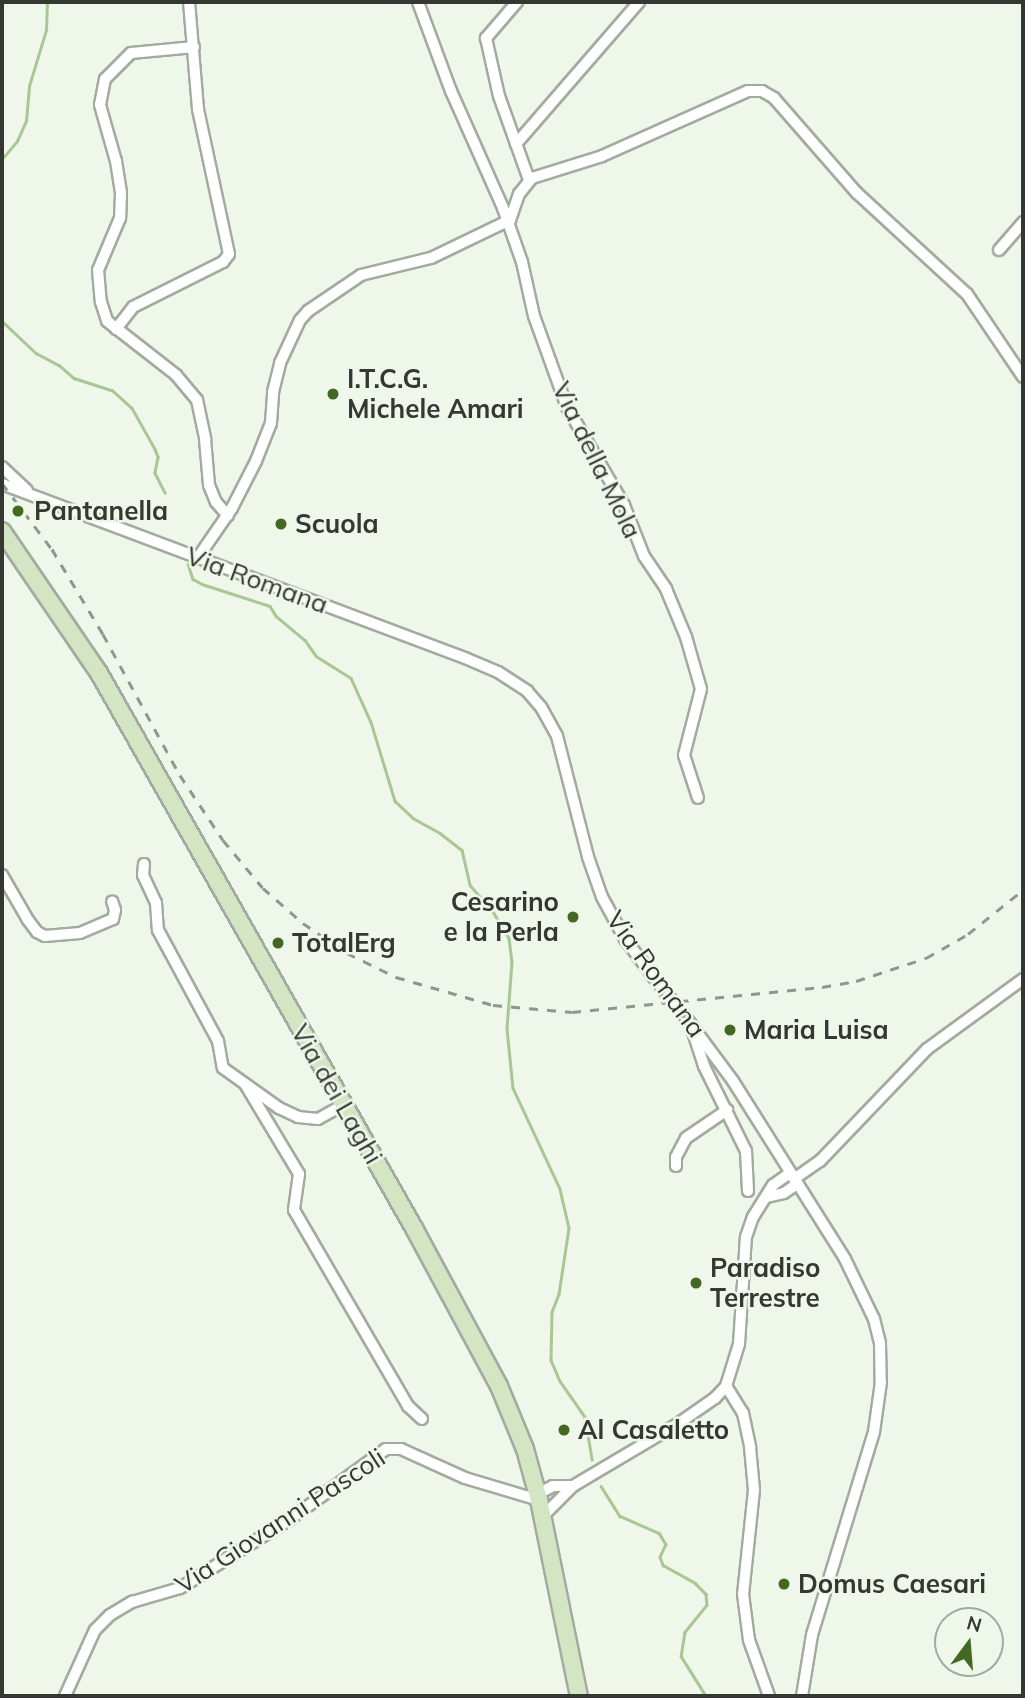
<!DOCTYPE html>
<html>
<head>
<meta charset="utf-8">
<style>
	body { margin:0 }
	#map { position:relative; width:1025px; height:1698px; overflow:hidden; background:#eff7eb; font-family:Mulish,sans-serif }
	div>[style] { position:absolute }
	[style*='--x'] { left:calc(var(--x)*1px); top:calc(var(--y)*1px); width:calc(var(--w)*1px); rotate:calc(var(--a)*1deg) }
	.stream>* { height:2.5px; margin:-1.25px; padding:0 1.25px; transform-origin:1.25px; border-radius:1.25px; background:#a8c793 }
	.roads { filter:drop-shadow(2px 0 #a3aa9f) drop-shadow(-2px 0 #a3aa9f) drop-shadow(0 2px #a3aa9f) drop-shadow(0 -2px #a3aa9f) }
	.street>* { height:10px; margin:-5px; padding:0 5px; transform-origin:5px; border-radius:5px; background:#fff }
	.secondary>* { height:16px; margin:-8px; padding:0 8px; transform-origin:8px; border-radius:8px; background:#d3e5c3 }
	.rail>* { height:2.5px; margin-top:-1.25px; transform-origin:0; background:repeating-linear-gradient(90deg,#90958d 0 9px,transparent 0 18px) }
	.bridges { filter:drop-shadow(2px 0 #a3aa9f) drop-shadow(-2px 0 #a3aa9f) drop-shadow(0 2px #a3aa9f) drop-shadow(0 -2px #a3aa9f) }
	.street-bridge>* { height:10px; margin:-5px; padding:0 5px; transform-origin:5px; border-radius:5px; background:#fff }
	.dots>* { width:19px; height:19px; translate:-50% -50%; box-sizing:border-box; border:4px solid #eff7eb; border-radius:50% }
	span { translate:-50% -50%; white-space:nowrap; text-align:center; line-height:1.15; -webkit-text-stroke:5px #eff7eb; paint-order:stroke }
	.poi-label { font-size:26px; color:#343732; font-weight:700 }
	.left { translate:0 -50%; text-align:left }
	.right { translate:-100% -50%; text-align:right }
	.street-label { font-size:26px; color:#343732 }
	.frame { position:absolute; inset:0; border:4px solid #343732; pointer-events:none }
	.north { position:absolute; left:934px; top:1607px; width:70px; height:70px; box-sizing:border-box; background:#eff7eb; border:2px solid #a4aaa1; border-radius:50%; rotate:16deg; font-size:19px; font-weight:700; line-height:28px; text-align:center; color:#343732 }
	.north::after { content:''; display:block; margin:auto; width:24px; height:32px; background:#426822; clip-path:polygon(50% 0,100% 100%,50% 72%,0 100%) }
</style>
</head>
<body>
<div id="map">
	<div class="stream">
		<div style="--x:2;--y:159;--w:23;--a:-50"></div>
		<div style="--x:17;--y:141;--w:22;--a:-66"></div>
		<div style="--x:26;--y:121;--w:35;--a:-85"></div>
		<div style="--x:29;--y:86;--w:59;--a:-73.1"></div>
		<div style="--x:46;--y:30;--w:28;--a:-88"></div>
		<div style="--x:2;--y:175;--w:1;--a:90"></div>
		<div style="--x:2;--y:321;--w:47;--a:43.3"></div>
		<div style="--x:36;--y:353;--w:26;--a:28"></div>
		<div style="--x:59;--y:365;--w:20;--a:41"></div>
		<div style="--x:74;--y:378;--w:40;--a:18"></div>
		<div style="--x:112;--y:390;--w:27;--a:42"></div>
		<div style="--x:132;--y:408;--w:47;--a:60.7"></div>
		<div style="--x:155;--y:449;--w:9;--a:69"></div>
		<div style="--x:158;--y:457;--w:16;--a:101"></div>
		<div style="--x:155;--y:473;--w:22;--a:63"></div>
		<div style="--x:188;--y:564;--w:16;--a:72"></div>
		<div style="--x:193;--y:579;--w:10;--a:29"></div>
		<div style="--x:202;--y:584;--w:71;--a:17.9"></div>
		<div style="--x:270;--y:606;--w:12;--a:59"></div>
		<div style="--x:276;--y:616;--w:38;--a:40"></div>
		<div style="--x:305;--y:640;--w:19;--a:55"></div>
		<div style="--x:316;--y:656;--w:41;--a:32.2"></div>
		<div style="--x:351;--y:678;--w:48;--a:65.6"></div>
		<div style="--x:371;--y:722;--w:83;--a:73.1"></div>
		<div style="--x:395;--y:801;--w:25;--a:43"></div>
		<div style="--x:413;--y:818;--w:31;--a:29"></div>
		<div style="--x:440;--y:833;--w:28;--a:38"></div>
		<div style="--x:462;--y:850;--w:36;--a:77"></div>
		<div style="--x:470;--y:885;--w:33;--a:49"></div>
		<div style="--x:492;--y:910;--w:33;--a:59"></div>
		<div style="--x:509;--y:938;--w:24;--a:83"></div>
		<div style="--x:512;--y:962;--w:67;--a:94.3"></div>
		<div style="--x:507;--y:1029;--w:59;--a:84.2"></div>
		<div style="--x:513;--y:1088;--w:111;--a:65"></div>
		<div style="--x:560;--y:1189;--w:40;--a:77"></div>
		<div style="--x:569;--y:1228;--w:67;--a:98.6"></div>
		<div style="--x:559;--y:1294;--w:19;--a:111"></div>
		<div style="--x:552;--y:1312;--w:48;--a:91.2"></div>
		<div style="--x:551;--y:1360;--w:23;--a:67"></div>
		<div style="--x:560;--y:1381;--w:44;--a:55.2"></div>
		<div style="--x:585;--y:1417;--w:43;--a:80.5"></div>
		<div style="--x:601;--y:1486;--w:36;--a:58"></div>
		<div style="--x:620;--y:1516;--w:43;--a:23.6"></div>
		<div style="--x:659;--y:1533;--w:13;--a:58"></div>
		<div style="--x:666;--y:1544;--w:14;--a:115"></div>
		<div style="--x:660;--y:1557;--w:9;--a:69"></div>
		<div style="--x:663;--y:1565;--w:37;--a:29"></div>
		<div style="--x:695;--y:1583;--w:16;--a:45"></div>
		<div style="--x:706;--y:1594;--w:11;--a:85"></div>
		<div style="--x:707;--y:1605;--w:35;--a:129"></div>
		<div style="--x:685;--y:1632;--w:24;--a:99"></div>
		<div style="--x:681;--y:1656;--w:47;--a:58"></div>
	</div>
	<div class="roads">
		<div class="street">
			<div style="--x:418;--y:2;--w:95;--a:69.7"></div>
			<div style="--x:451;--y:91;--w:128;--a:66"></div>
			<div style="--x:503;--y:208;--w:57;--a:70.6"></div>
			<div style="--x:522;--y:262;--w:55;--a:77.5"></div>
			<div style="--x:534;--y:316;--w:97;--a:70.1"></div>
			<div style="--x:567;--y:407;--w:113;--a:59.8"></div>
			<div style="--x:624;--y:505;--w:55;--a:68.6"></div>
			<div style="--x:644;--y:556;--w:40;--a:56"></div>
			<div style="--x:666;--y:589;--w:52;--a:67.4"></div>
			<div style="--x:686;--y:637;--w:54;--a:73.9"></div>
			<div style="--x:701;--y:689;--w:68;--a:104.4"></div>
			<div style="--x:684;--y:755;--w:45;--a:72"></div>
			<div style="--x:517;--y:2;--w:48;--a:130.7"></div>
			<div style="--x:486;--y:38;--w:59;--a:77.4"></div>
			<div style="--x:499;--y:96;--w:89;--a:70.3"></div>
			<div style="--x:194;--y:47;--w:63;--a:174.6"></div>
			<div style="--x:131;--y:53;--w:37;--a:135"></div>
			<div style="--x:105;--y:79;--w:26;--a:101"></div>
			<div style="--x:100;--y:105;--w:58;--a:74.1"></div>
			<div style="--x:116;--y:161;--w:32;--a:81"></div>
			<div style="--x:121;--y:193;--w:25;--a:92"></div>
			<div style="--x:120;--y:218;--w:56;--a:112.9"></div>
			<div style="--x:98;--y:270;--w:32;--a:85"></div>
			<div style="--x:101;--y:302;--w:20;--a:72"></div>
			<div style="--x:107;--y:321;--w:88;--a:38"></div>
			<div style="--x:176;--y:375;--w:33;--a:50"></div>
			<div style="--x:197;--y:400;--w:40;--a:78"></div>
			<div style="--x:205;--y:439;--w:46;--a:85"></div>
			<div style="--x:209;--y:485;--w:18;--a:68"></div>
			<div style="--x:216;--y:502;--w:18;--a:49"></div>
			<div style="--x:516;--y:144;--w:188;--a:-49.1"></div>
			<div style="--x:999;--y:250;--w:37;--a:-49"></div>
			<div style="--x:116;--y:329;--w:28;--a:-52"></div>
			<div style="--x:133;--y:307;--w:101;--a:-26.6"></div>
			<div style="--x:223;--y:262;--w:10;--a:-53"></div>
			<div style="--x:229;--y:254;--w:148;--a:-102.1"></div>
			<div style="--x:198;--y:109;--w:107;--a:-94.8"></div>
			<div style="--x:2;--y:467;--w:34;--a:43"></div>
			<div style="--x:2;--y:484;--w:495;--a:20.6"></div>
			<div style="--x:465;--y:658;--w:36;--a:23"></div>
			<div style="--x:498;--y:672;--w:35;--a:33"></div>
			<div style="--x:527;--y:691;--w:21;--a:49"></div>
			<div style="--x:541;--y:707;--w:33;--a:61"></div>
			<div style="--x:557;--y:736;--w:125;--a:75.6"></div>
			<div style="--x:588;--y:857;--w:42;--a:70.7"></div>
			<div style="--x:602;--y:897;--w:48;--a:61.3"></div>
			<div style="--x:625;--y:939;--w:71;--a:53"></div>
			<div style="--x:197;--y:559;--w:62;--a:-55.5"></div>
			<div style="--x:232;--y:508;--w:53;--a:-62.9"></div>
			<div style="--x:256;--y:461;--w:41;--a:-68.5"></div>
			<div style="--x:271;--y:423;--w:31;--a:-86"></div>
			<div style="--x:273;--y:392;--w:30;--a:-76"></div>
			<div style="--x:280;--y:363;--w:47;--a:-65.1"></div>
			<div style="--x:300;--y:320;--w:12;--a:-48"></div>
			<div style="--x:308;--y:311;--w:64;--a:-34.2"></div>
			<div style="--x:361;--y:275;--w:72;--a:-13.7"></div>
			<div style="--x:431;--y:258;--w:88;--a:-25.7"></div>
			<div style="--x:510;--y:220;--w:28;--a:-71"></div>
			<div style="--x:519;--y:194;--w:21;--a:-51"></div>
			<div style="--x:532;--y:178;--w:73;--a:-17.4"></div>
			<div style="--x:602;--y:156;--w:160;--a:-24"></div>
			<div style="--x:748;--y:91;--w:14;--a:0"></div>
			<div style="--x:762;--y:91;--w:14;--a:30"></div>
			<div style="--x:774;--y:98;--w:126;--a:48.9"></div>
			<div style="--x:857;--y:193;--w:149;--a:42.6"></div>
			<div style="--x:967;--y:294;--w:100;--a:56"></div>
			<div style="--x:144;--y:864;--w:11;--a:95"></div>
			<div style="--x:143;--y:875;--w:31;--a:65"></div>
			<div style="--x:156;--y:903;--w:27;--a:86"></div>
			<div style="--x:158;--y:930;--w:126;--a:61.6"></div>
			<div style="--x:218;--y:1041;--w:27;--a:80"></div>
			<div style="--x:223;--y:1068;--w:69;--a:35.5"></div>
			<div style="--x:279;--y:1108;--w:21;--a:25"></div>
			<div style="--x:298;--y:1117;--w:20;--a:6"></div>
			<div style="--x:318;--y:1119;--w:29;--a:-29"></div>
			<div style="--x:2;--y:875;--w:52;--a:60"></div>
			<div style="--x:28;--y:920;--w:15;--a:53"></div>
			<div style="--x:37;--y:932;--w:9;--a:27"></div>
			<div style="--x:45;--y:936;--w:35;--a:-5"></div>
			<div style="--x:80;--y:933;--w:36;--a:-23"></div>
			<div style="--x:113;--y:919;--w:9;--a:-77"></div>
			<div style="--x:115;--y:910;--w:9;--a:-108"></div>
			<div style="--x:681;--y:1011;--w:87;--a:53.4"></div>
			<div style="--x:733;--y:1081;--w:210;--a:57.8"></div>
			<div style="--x:845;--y:1259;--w:67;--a:64.2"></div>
			<div style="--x:874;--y:1319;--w:25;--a:76"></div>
			<div style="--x:880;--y:1343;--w:39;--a:89"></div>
			<div style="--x:881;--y:1382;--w:50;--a:98"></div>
			<div style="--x:874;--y:1432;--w:212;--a:107"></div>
			<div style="--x:812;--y:1635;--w:62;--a:99.3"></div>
			<div style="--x:692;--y:1029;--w:39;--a:72"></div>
			<div style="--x:704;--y:1066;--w:95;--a:63.7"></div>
			<div style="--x:746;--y:1151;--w:40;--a:87.1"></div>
			<div style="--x:245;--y:1084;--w:105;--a:59"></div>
			<div style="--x:299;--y:1174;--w:36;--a:98"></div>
			<div style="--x:294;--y:1210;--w:227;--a:59.8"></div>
			<div style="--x:408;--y:1406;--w:19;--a:43"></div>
			<div style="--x:676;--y:1166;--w:9;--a:-90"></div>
			<div style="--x:676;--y:1157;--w:21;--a:-62"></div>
			<div style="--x:686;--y:1138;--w:50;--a:-34.3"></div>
			<div style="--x:794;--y:1179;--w:32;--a:-35"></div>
			<div style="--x:820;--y:1161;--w:155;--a:-46.3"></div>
			<div style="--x:927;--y:1049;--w:119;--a:-36.1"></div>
			<div style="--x:767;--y:1197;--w:17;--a:-13"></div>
			<div style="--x:784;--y:1193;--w:16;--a:-35"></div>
			<div style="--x:726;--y:1386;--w:32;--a:58"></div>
			<div style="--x:743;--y:1413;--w:35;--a:78"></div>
			<div style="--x:750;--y:1447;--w:43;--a:84.7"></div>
			<div style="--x:754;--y:1490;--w:105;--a:96"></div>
			<div style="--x:743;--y:1594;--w:46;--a:82.6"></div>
			<div style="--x:749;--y:1640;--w:59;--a:70.3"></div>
			<div style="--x:538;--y:1494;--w:17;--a:-28"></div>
			<div style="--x:553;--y:1486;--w:20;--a:0"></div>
			<div style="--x:543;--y:1516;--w:42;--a:-45"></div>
			<div style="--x:573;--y:1486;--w:123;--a:-30.7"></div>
			<div style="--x:679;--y:1423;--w:44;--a:-34.8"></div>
			<div style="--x:715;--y:1398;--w:16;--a:-47"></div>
			<div style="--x:726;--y:1386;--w:44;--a:-72.8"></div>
			<div style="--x:739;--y:1344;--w:107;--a:-86.3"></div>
			<div style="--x:746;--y:1237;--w:21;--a:-71"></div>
			<div style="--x:753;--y:1217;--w:38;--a:-58"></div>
			<div style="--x:773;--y:1185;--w:21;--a:-35"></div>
			<div style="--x:65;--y:1696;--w:72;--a:-65.6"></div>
			<div style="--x:95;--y:1630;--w:21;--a:-45"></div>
			<div style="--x:110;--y:1615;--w:26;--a:-31"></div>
			<div style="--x:132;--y:1602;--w:50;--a:-16.3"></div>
			<div style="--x:180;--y:1588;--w:128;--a:-32"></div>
			<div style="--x:289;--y:1520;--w:120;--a:-36.2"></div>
			<div style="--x:386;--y:1449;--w:15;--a:0"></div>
			<div style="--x:401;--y:1449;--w:70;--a:24.4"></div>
			<div style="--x:465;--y:1478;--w:77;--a:16.6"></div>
		</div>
		<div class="secondary">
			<div style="--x:2;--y:531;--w:172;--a:55.7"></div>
			<div style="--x:99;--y:673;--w:640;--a:60.43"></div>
			<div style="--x:415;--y:1230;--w:177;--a:61.7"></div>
			<div style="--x:499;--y:1386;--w:68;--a:67.6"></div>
			<div style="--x:525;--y:1449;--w:53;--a:74.6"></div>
			<div style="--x:539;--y:1500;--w:200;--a:78.5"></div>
		</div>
	</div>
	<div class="rail">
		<div style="--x:2;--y:483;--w:83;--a:52.9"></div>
		<div style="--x:52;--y:549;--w:99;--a:59"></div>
		<div style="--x:103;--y:634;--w:161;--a:61.4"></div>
		<div style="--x:180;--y:775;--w:78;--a:56.5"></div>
		<div style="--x:223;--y:840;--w:62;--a:50.2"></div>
		<div style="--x:263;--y:888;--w:53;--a:41.2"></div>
		<div style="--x:303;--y:923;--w:53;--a:34.3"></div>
		<div style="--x:347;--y:953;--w:55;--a:26.1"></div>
		<div style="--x:396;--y:977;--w:101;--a:16.1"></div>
		<div style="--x:493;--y:1005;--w:79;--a:5.1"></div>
		<div style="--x:572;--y:1012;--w:251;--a:-5.7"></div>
		<div style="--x:822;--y:987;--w:35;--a:-10"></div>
		<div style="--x:856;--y:981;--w:74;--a:-18.2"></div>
		<div style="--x:926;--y:958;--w:48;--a:-29.7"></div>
		<div style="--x:968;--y:934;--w:70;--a:-38.7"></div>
	</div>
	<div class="bridges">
		<div class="street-bridge">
			<div style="--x:668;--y:996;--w:20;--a:49"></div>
		</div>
	</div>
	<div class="dots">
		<div style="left:333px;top:394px;background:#426822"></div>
		<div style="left:18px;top:511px;background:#426822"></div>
		<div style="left:281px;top:524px;background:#426822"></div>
		<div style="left:573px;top:917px;background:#426822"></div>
		<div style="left:278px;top:943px;background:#426822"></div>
		<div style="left:730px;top:1030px;background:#426822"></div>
		<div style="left:696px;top:1283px;background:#426822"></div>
		<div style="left:564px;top:1430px;background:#426822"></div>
		<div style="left:784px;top:1584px;background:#426822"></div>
	</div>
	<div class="poi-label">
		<span class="left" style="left:347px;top:394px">I.T.C.G.<br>Michele Amari</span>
		<span class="left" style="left:34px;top:511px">Pantanella</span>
		<span class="left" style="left:295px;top:524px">Scuola</span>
		<span class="right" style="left:559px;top:917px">Cesarino<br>e la Perla</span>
		<span class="left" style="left:292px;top:943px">TotalErg</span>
		<span class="left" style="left:744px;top:1030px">Maria Luisa</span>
		<span class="left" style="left:710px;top:1283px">Paradiso<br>Terrestre</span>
		<span class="left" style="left:578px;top:1430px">Al Casaletto</span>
		<span class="left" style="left:798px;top:1584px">Domus Caesari</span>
	</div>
	<div class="street-label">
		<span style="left:597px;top:460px;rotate:64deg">Via della Mola</span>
		<span style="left:257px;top:580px;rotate:20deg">Via Romana</span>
		<span style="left:656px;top:974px;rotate:54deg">Via Romana</span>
		<span style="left:337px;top:1094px;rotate:60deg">Via dei Laghi</span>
		<span style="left:280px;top:1521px;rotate:-33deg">Via Giovanni Pascoli</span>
	</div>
	<div class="frame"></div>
	<div class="north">N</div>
</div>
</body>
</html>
